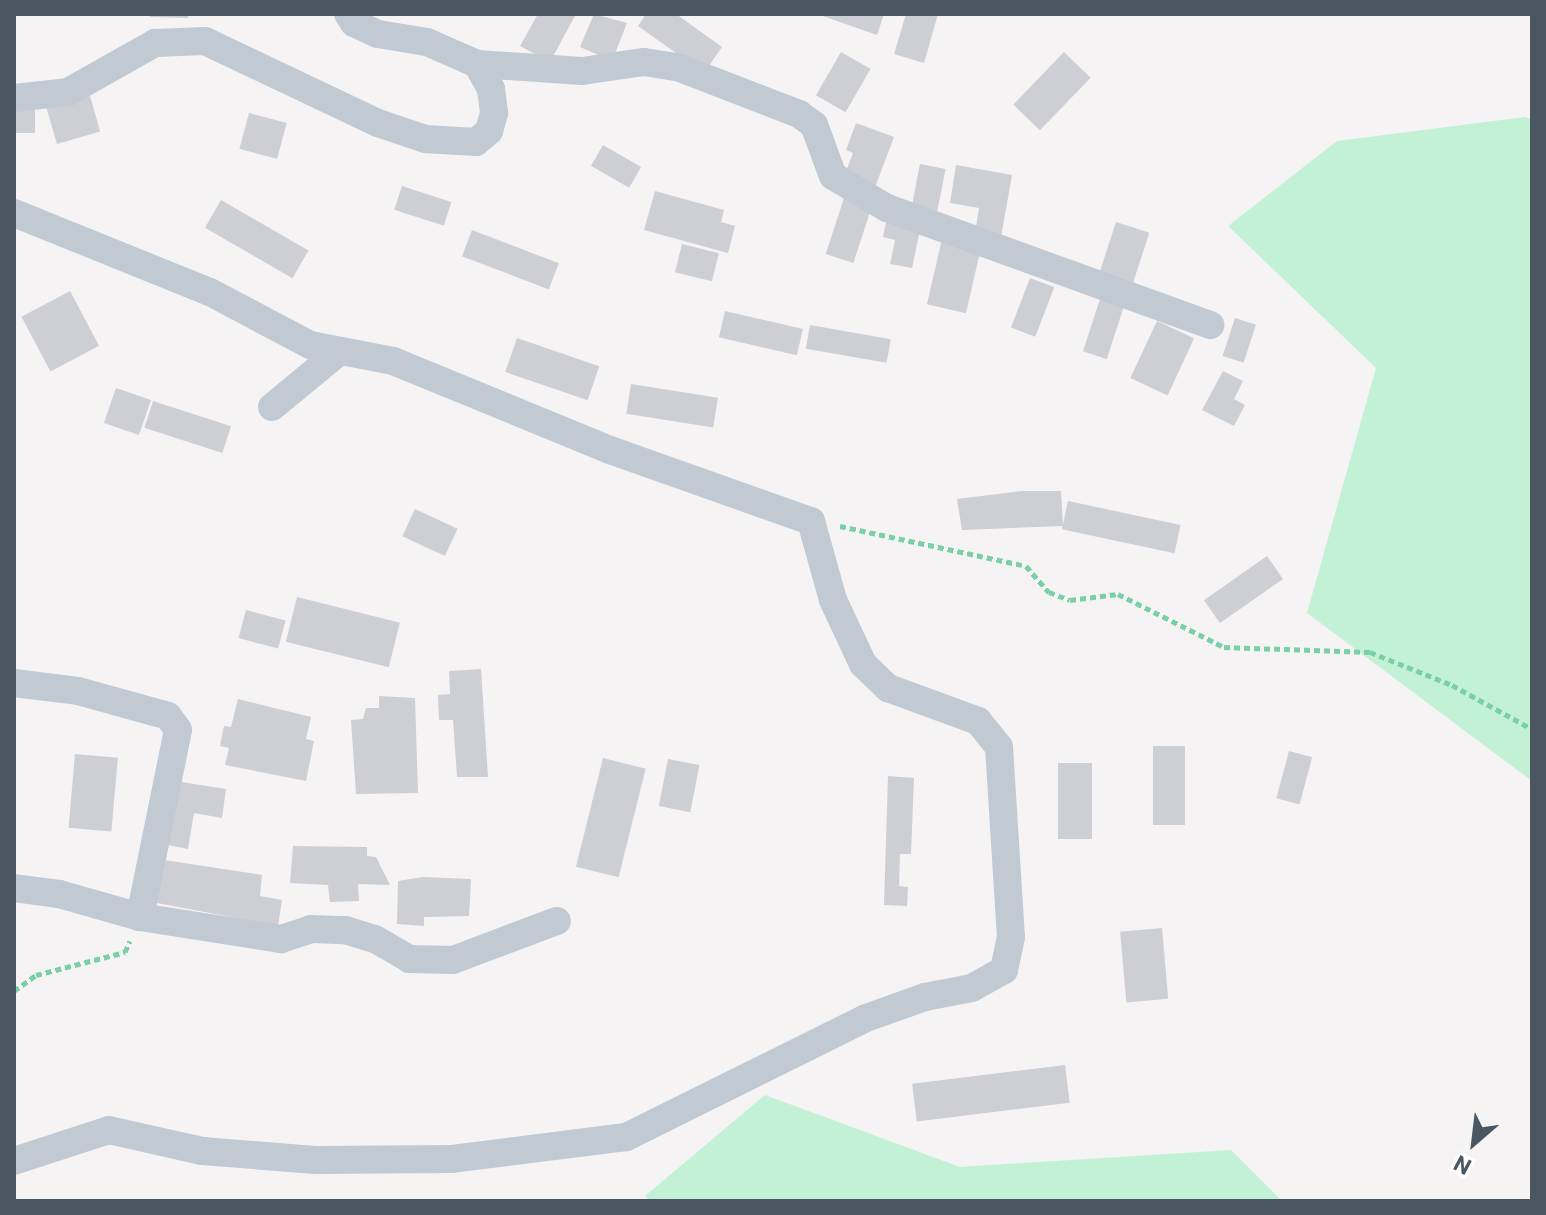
<!DOCTYPE html>
<html>
<head>
<meta charset="utf-8">
<style>
	body { margin:0 }
	#map { position:relative; width:1546px; height:1215px; overflow:hidden; background:#f5f3f3; font-family:Roboto,sans-serif }
	div>[style] { position:absolute }
	[style*='--x'] { left:calc(var(--x)*1px); top:calc(var(--y)*1px); width:calc(var(--w)*1px); rotate:calc(var(--a)*1deg) }
	.green>* { inset:0; background:#c3f1d5 }
	.building>* { inset:0; background:#cdcfd5; transform-origin:0 0 }
	.path>* { height:5px; margin-top:-2.5px; transform-origin:0; background:repeating-linear-gradient(90deg,#7ad0a6 0 6px,transparent 0 10px) }
	.minor>* { height:28px; margin:-14px; padding:0 14px; transform-origin:14px; border-radius:14px; background:#c1cad2 }
	span { translate:-50% -50%; white-space:nowrap; text-align:center; line-height:1.15; -webkit-text-stroke:6px #fff; paint-order:stroke }
	.frame { position:absolute; inset:0; border:16px solid #4a5661; pointer-events:none }
	.north { position:absolute; left:1434px; top:1103px; width:80px; height:80px; -webkit-text-stroke:6px #fff; paint-order:stroke; rotate:208deg; font-size:22px; font-weight:700; line-height:32px; text-align:center; color:#4a5661 }
	.north::after { content:''; display:block; margin:auto; width:28px; height:36px; background:#4a5661; clip-path:polygon(50% 0,100% 100%,50% 72%,0 100%) }
</style>
</head>
<body>
<div id="map">
	<div class="green">
		<div style="clip-path:polygon(1525px 117px,1532px 120px,1532px 781px,1307px 613px,1376px 368px,1228px 226px,1337px 141px)"></div>
		<div style="clip-path:polygon(765px 1095px,960px 1167px,1231px 1150px,1282px 1201px,650px 1201px,645px 1196px)"></div>
	</div>
	<div class="building">
		<div style="clip-path:polygon(150px 14px,188px 14px,188px 18px,150px 17px)"></div>
		<div style="clip-path:polygon(538px 14px,576px 14px,550px 62px,520px 46px)"></div>
		<div style="clip-path:polygon(594px 14px,627px 23px,612px 61px,580px 47px)"></div>
		<div style="clip-path:polygon(646px 14px,676px 14px,722px 47px,704px 73px,638px 26px)"></div>
		<div style="clip-path:polygon(817px 14px,884px 14px,877px 35px)"></div>
		<div style="clip-path:polygon(906px 14px,938px 14px,924px 63px,894px 54px)"></div>
		<div style="left:841px;top:52px;width:34px;height:50px;rotate:30deg"></div>
		<div style="left:1064px;top:52px;width:37px;height:73px;rotate:44deg"></div>
		<div style="left:90px;top:96px;width:37px;height:45px;rotate:74deg"></div>
		<div style="left:14px;top:110px;width:21px;height:23px"></div>
		<div style="left:249px;top:113px;width:39px;height:37px;rotate:15deg"></div>
		<div style="clip-path:polygon(856px 123px,894px 137px,874px 190px,843px 179px,853px 153px,846px 150px)"></div>
		<div style="left:603px;top:145px;width:44px;height:24px;rotate:30deg"></div>
		<div style="left:920px;top:164px;width:26px;height:46px;rotate:11deg"></div>
		<div style="clip-path:polygon(956px 165px,1012px 175px,1001px 237px,975px 233px,979px 208px,950px 203px)"></div>
		<div style="left:402px;top:186px;width:52px;height:25px;rotate:18deg"></div>
		<div style="clip-path:polygon(655px 191px,724px 210px,721px 222px,735px 226px,728px 253px,644px 230px)"></div>
		<div style="left:844px;top:198px;width:29px;height:59px;rotate:18deg"></div>
		<div style="left:221px;top:200px;width:101px;height:32px;rotate:30deg"></div>
		<div style="clip-path:polygon(887px 218px,921px 225px,912px 268px,890px 264px,895px 240px,883px 237px)"></div>
		<div style="left:1116px;top:222px;width:35px;height:56px;rotate:18deg"></div>
		<div style="left:472px;top:230px;width:93px;height:28px;rotate:21deg"></div>
		<div style="left:942px;top:239px;width:40px;height:67px;rotate:13deg"></div>
		<div style="left:682px;top:244px;width:38px;height:29px;rotate:14deg"></div>
		<div style="left:1030px;top:278px;width:26px;height:53px;rotate:21deg"></div>
		<div style="left:70px;top:291px;width:62px;height:55px;rotate:62deg"></div>
		<div style="left:1100px;top:299px;width:25px;height:55px;rotate:18deg"></div>
		<div style="left:725px;top:311px;width:80px;height:27px;rotate:13deg"></div>
		<div style="left:1235px;top:318px;width:22px;height:40px;rotate:18deg"></div>
		<div style="left:1157px;top:321px;width:41px;height:63px;rotate:25deg"></div>
		<div style="left:810px;top:325px;width:82px;height:24px;rotate:10deg"></div>
		<div style="left:517px;top:338px;width:87px;height:36px;rotate:19deg"></div>
		<div style="clip-path:polygon(1223px 371px,1243px 381px,1234px 399px,1245px 405px,1234px 426px,1202px 410px)"></div>
		<div style="left:631px;top:384px;width:88px;height:30px;rotate:9deg"></div>
		<div style="left:116px;top:388px;width:37px;height:37px;rotate:19deg"></div>
		<div style="left:153px;top:401px;width:82px;height:28px;rotate:18deg"></div>
		<div style="clip-path:polygon(1022px 491px,1061px 491px,1063px 526px,962px 530px,957px 499px)"></div>
		<div style="left:1068px;top:501px;width:115px;height:29px;rotate:12deg"></div>
		<div style="left:415px;top:509px;width:47px;height:30px;rotate:25deg"></div>
		<div style="left:1267px;top:556px;width:28px;height:77px;rotate:55deg"></div>
		<div style="left:297px;top:597px;width:106px;height:46px;rotate:14deg"></div>
		<div style="left:246px;top:610px;width:41px;height:29px;rotate:15deg"></div>
		<div style="clip-path:polygon(481px 669px,488px 777px,457px 777px,453px 720px,439px 720px,438px 695px,450px 694px,449px 671px)"></div>
		<div style="clip-path:polygon(379px 696px,415px 698px,418px 793px,356px 794px,351px 720px,363px 719px,366px 708px,379px 708px)"></div>
		<div style="clip-path:polygon(238px 699px,311px 717px,306px 739px,314px 741px,306px 781px,225px 765px,229px 748px,220px 746px,224px 726px,231px 727px)"></div>
		<div style="left:1153px;top:746px;width:32px;height:79px"></div>
		<div style="left:1289px;top:751px;width:24px;height:49px;rotate:15deg"></div>
		<div style="left:75px;top:754px;width:43px;height:74px;rotate:5deg"></div>
		<div style="left:603px;top:758px;width:44px;height:112px;rotate:14deg"></div>
		<div style="left:668px;top:759px;width:32px;height:48px;rotate:11deg"></div>
		<div style="left:1058px;top:763px;width:34px;height:76px"></div>
		<div style="clip-path:polygon(888px 776px,914px 778px,911px 854px,900px 854px,899px 886px,908px 887px,907px 906px,884px 905px)"></div>
		<div style="clip-path:polygon(175px 781px,226px 789px,222px 818px,194px 813px,188px 849px,163px 844px)"></div>
		<div style="clip-path:polygon(293px 846px,367px 847px,367px 856px,376px 857px,390px 885px,358px 884px,359px 901px,330px 902px,328px 885px,290px 883px)"></div>
		<div style="clip-path:polygon(164px 860px,262px 875px,260px 896px,282px 900px,278px 926px,157px 903px)"></div>
		<div style="clip-path:polygon(423px 877px,471px 879px,469px 916px,424px 917px,424px 926px,397px 924px,398px 881px)"></div>
		<div style="left:1162px;top:928px;width:71px;height:42px;rotate:85deg"></div>
		<div style="left:1065px;top:1065px;width:38px;height:154px;rotate:83deg"></div>
	</div>
	<div class="path">
		<div style="--x:840;--y:526;--w:190;--a:12.1"></div>
		<div style="--x:1026;--y:566;--w:35;--a:49"></div>
		<div style="--x:1049;--y:592;--w:22;--a:21"></div>
		<div style="--x:1070;--y:600;--w:48;--a:-7.1"></div>
		<div style="--x:1118;--y:594;--w:119;--a:26.6"></div>
		<div style="--x:1224;--y:647;--w:146;--a:2"></div>
		<div style="--x:1370;--y:652;--w:88;--a:21.9"></div>
		<div style="--x:1452;--y:685;--w:91;--a:28.8"></div>
		<div style="--x:14;--y:991;--w:27;--a:-36"></div>
		<div style="--x:36;--y:975;--w:92;--a:-14.5"></div>
		<div style="--x:125;--y:952;--w:12;--a:-66"></div>
	</div>
	<div class="minor">
		<div style="--x:348;--y:14;--w:11;--a:56"></div>
		<div style="--x:354;--y:23;--w:26;--a:25"></div>
		<div style="--x:378;--y:34;--w:50;--a:9.3"></div>
		<div style="--x:427;--y:42;--w:55;--a:23.7"></div>
		<div style="--x:477;--y:64;--w:105;--a:3.8"></div>
		<div style="--x:582;--y:71;--w:63;--a:-8.3"></div>
		<div style="--x:644;--y:62;--w:36;--a:9"></div>
		<div style="--x:680;--y:68;--w:128;--a:21.1"></div>
		<div style="--x:799;--y:114;--w:19;--a:36"></div>
		<div style="--x:814;--y:125;--w:54;--a:69.6"></div>
		<div style="--x:833;--y:176;--w:63;--a:30.7"></div>
		<div style="--x:887;--y:208;--w:344;--a:19.9"></div>
		<div style="--x:14;--y:98;--w:54;--a:-6.3"></div>
		<div style="--x:68;--y:92;--w:100;--a:-29.4"></div>
		<div style="--x:155;--y:43;--w:50;--a:-2.3"></div>
		<div style="--x:205;--y:41;--w:191;--a:25.4"></div>
		<div style="--x:378;--y:123;--w:50;--a:18.8"></div>
		<div style="--x:425;--y:139;--w:51;--a:3.4"></div>
		<div style="--x:476;--y:142;--w:17;--a:-40"></div>
		<div style="--x:489;--y:131;--w:19;--a:-74"></div>
		<div style="--x:494;--y:113;--w:24;--a:-97"></div>
		<div style="--x:491;--y:89;--w:29;--a:-119"></div>
		<div style="--x:14;--y:213;--w:211;--a:22"></div>
		<div style="--x:210;--y:292;--w:113;--a:27.9"></div>
		<div style="--x:310;--y:345;--w:85;--a:10.9"></div>
		<div style="--x:393;--y:361;--w:235;--a:22.3"></div>
		<div style="--x:610;--y:450;--w:213;--a:19.5"></div>
		<div style="--x:811;--y:521;--w:82;--a:74.4"></div>
		<div style="--x:833;--y:600;--w:71;--a:64.9"></div>
		<div style="--x:863;--y:664;--w:35;--a:44"></div>
		<div style="--x:888;--y:688;--w:96;--a:20.1"></div>
		<div style="--x:978;--y:721;--w:33;--a:51"></div>
		<div style="--x:999;--y:747;--w:190;--a:86.4"></div>
		<div style="--x:1011;--y:937;--w:34;--a:102"></div>
		<div style="--x:1004;--y:970;--w:37;--a:151"></div>
		<div style="--x:972;--y:988;--w:48;--a:169.2"></div>
		<div style="--x:925;--y:997;--w:63;--a:160.4"></div>
		<div style="--x:866;--y:1018;--w:268;--a:153.6"></div>
		<div style="--x:626;--y:1137;--w:175;--a:172.8"></div>
		<div style="--x:452;--y:1159;--w:137;--a:179.6"></div>
		<div style="--x:315;--y:1160;--w:113;--a:-175.4"></div>
		<div style="--x:202;--y:1151;--w:95;--a:-167.3"></div>
		<div style="--x:109;--y:1130;--w:100;--a:161.9"></div>
		<div style="--x:272;--y:407;--w:88;--a:-39.5"></div>
		<div style="--x:14;--y:683;--w:64;--a:7.1"></div>
		<div style="--x:78;--y:691;--w:93;--a:15.5"></div>
		<div style="--x:168;--y:716;--w:17;--a:54"></div>
		<div style="--x:178;--y:730;--w:191;--a:101.5"></div>
		<div style="--x:140;--y:917;--w:84;--a:-164.1"></div>
		<div style="--x:59;--y:894;--w:45;--a:-172.4"></div>
		<div style="--x:140;--y:917;--w:143;--a:8.9"></div>
		<div style="--x:281;--y:939;--w:32;--a:-18"></div>
		<div style="--x:311;--y:929;--w:34;--a:2"></div>
		<div style="--x:345;--y:930;--w:31;--a:17"></div>
		<div style="--x:375;--y:939;--w:39;--a:30"></div>
		<div style="--x:409;--y:959;--w:44;--a:1.3"></div>
		<div style="--x:453;--y:960;--w:111;--a:-20.6"></div>
	</div>
	<div class="frame"></div>
	<div class="north">N</div>
</div>
</body>
</html>
